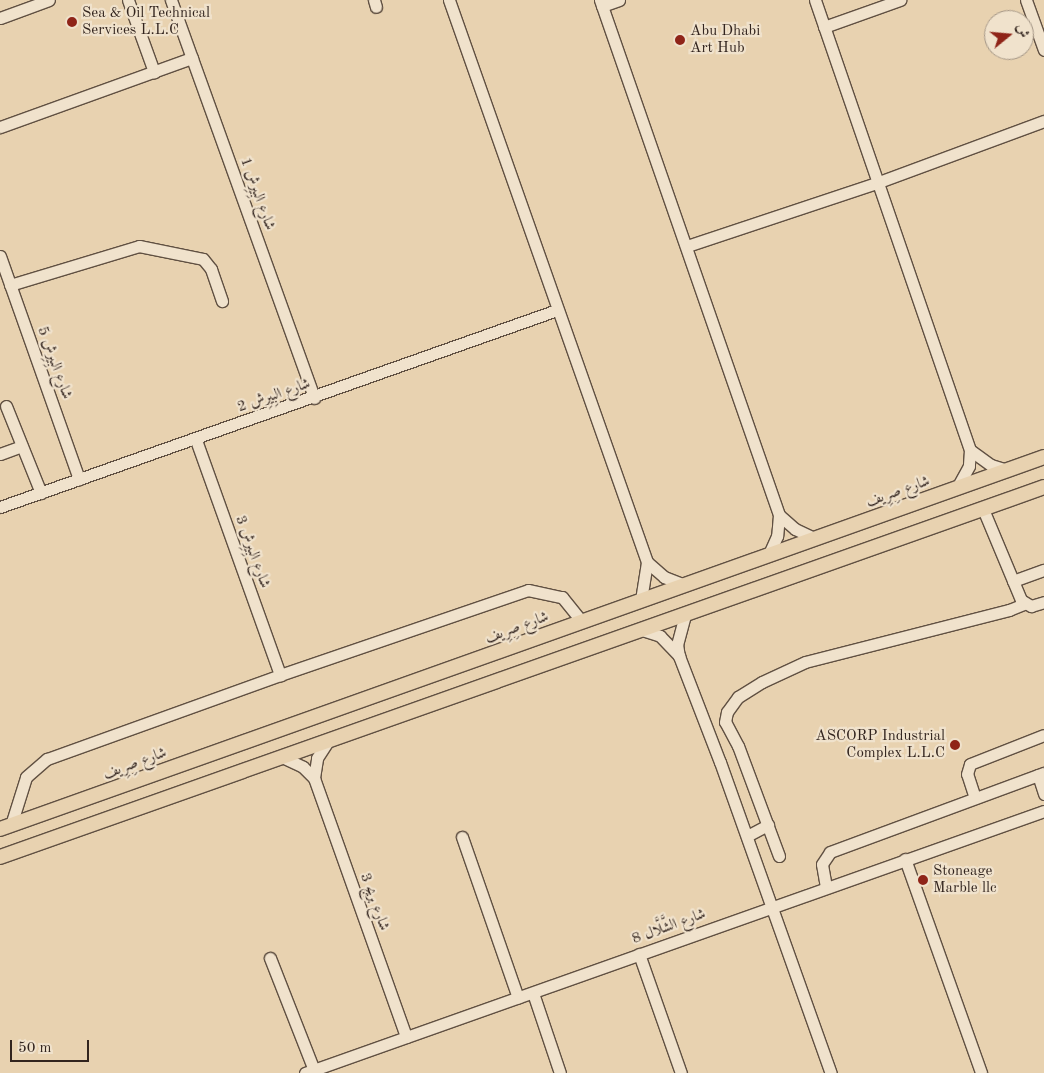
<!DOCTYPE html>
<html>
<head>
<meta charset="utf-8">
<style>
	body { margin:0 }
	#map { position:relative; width:1044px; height:1073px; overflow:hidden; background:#e8d2b0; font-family:"Old Standard TT",Amiri,serif }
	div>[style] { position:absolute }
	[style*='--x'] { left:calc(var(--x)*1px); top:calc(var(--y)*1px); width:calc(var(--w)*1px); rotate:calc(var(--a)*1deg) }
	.roads { filter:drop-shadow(1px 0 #605042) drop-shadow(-1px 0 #605042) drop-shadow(0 1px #605042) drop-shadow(0 -1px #605042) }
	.minor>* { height:11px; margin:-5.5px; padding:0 5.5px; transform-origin:5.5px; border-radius:5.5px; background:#f0e2cc }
	.major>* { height:14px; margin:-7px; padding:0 7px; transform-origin:7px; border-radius:7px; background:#e8d2b0 }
	.dots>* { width:14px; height:14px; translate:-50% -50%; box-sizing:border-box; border:2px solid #f0e2cc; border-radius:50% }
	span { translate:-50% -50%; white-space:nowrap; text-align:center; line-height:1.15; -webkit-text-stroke:4.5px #f0e2cc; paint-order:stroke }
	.poi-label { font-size:15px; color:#32241e }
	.left { translate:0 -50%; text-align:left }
	.right { translate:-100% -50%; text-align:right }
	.street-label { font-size:15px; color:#32241e }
	.north { position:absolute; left:984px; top:10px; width:50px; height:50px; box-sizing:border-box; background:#f0e2cc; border:1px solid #a49686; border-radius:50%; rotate:73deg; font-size:14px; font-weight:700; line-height:20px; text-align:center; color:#32241e }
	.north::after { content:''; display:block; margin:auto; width:18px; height:22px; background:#8f2418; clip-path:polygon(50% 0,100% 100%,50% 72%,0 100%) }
	.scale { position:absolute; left:10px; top:1040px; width:79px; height:22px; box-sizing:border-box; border:2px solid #32241e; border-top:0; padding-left:6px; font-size:15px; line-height:18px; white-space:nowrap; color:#32241e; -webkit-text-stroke:4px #f0e2cc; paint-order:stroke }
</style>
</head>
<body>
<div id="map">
	<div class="roads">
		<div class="minor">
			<div style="--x:128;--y:0;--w:77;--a:70.1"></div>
			<div style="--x:171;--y:0;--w:423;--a:70.2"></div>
			<div style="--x:374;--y:0;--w:7;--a:74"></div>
			<div style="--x:449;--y:0;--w:596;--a:70.59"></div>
			<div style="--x:647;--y:562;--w:39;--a:99"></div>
			<div style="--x:600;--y:0;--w:545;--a:70.83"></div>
			<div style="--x:779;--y:515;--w:21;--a:95"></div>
			<div style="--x:777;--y:536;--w:20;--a:114"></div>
			<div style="--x:815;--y:0;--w:476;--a:71"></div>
			<div style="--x:970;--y:450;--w:16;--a:94"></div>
			<div style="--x:969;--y:466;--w:25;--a:119"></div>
			<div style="--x:1026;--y:0;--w:53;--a:70.2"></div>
			<div style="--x:602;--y:6;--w:18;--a:-19"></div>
			<div style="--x:0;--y:18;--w:52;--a:-20.2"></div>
			<div style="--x:824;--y:27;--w:81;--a:-19.6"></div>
			<div style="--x:0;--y:127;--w:204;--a:-19.8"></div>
			<div style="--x:687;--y:246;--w:202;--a:-18.4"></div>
			<div style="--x:879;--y:182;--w:176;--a:-20.3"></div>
			<div style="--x:0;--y:256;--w:237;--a:70.5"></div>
			<div style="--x:10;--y:285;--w:135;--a:-16.8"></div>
			<div style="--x:139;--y:246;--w:65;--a:11.5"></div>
			<div style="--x:203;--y:259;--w:13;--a:51"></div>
			<div style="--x:211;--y:269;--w:34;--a:71"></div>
			<div style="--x:6;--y:406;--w:94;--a:68.1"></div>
			<div style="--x:196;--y:440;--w:250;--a:70.3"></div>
			<div style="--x:970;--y:450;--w:26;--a:36"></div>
			<div style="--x:991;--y:465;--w:17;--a:17"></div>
			<div style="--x:0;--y:454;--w:23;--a:-20"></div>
			<div style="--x:0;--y:507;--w:591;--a:-19.48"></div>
			<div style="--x:983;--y:509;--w:99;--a:67.3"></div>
			<div style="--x:1021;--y:600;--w:12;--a:31"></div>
			<div style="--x:1031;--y:606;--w:14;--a:-17"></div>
			<div style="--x:779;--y:515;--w:21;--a:41"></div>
			<div style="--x:795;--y:529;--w:21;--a:25"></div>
			<div style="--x:647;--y:562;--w:23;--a:41"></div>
			<div style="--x:664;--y:577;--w:22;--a:21"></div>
			<div style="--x:1013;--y:581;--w:33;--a:-20"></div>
			<div style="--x:685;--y:615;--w:30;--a:105"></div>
			<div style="--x:677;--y:644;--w:12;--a:81"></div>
			<div style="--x:679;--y:656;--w:114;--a:68.9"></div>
			<div style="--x:720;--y:762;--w:330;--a:70.4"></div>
			<div style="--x:642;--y:630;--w:19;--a:18"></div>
			<div style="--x:660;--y:636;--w:28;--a:46"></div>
			<div style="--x:282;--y:757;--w:23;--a:25"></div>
			<div style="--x:303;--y:767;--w:16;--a:45"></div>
			<div style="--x:314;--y:778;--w:275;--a:70.4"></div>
			<div style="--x:1038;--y:775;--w:20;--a:72"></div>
			<div style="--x:314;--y:778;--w:20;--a:-81"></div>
			<div style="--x:317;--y:758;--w:20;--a:-57"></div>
			<div style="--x:975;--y:798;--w:25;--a:-108"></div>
			<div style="--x:967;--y:774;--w:10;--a:-73"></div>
			<div style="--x:970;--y:764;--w:79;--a:-21.4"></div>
			<div style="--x:11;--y:825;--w:50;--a:-72.6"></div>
			<div style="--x:26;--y:777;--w:28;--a:-41"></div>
			<div style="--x:47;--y:759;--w:248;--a:-19.8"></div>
			<div style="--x:280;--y:675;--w:262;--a:-18.9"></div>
			<div style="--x:528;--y:590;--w:35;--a:12"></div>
			<div style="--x:562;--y:597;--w:32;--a:51"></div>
			<div style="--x:747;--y:836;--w:24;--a:-28"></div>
			<div style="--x:462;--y:837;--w:170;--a:70.8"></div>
			<div style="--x:779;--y:856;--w:117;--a:-110.4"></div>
			<div style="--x:738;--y:746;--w:27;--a:-118"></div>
			<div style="--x:725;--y:722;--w:10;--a:-79"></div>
			<div style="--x:727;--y:712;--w:19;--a:-54"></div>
			<div style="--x:738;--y:697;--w:28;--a:-32"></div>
			<div style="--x:762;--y:682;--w:47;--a:-24.9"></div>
			<div style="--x:805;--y:662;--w:211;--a:-14.3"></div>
			<div style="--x:1009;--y:610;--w:16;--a:-22"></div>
			<div style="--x:905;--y:859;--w:227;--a:70.4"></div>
			<div style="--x:826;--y:887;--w:23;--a:-100"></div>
			<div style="--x:822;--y:864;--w:14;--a:-56"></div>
			<div style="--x:830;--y:852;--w:228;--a:-20.3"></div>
			<div style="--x:639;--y:954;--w:126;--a:70.6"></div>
			<div style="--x:270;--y:958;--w:120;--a:68.6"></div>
			<div style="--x:533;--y:993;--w:84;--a:71.4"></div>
			<div style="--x:305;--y:1073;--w:784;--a:-19.52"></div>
		</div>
		<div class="major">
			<div style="--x:0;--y:829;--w:1108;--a:-19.61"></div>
			<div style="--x:0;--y:857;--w:1108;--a:-19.51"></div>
		</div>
	</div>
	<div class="dots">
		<div style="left:72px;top:22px;background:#8f2418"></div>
		<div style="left:680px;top:40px;background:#8f2418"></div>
		<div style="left:955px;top:745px;background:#8f2418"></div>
		<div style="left:923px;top:880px;background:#8f2418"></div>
	</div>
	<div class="poi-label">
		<span class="left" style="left:82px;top:22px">Sea &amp; Oil Technical<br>Services L.L.C</span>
		<span class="left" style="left:690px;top:40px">Abu Dhabi<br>Art Hub</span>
		<span class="right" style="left:945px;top:745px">ASCORP Industrial<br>Complex L.L.C</span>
		<span class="left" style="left:933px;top:880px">Stoneage<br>Marble llc</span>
	</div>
	<div class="street-label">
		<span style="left:257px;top:194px;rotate:70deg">شارع البِيرِش 1</span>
		<span style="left:54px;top:363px;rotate:70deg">شارع البِيرِش 5</span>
		<span style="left:274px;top:396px;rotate:-19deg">شارع البِيرِش 2</span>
		<span style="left:898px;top:492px;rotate:-19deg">شارع صِرِيف</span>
		<span style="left:252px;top:552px;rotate:70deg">شارع البِيرِش 3</span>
		<span style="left:517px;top:628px;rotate:-20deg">شارع صِرِيف</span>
		<span style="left:135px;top:764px;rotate:-20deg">شارع صِرِيف</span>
		<span style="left:374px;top:902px;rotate:70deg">شارع بريج 3</span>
		<span style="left:669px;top:927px;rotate:-20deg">شارع الشَّلَّال 8</span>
	</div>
	<div class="north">ش</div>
	<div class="scale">50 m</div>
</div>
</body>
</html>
